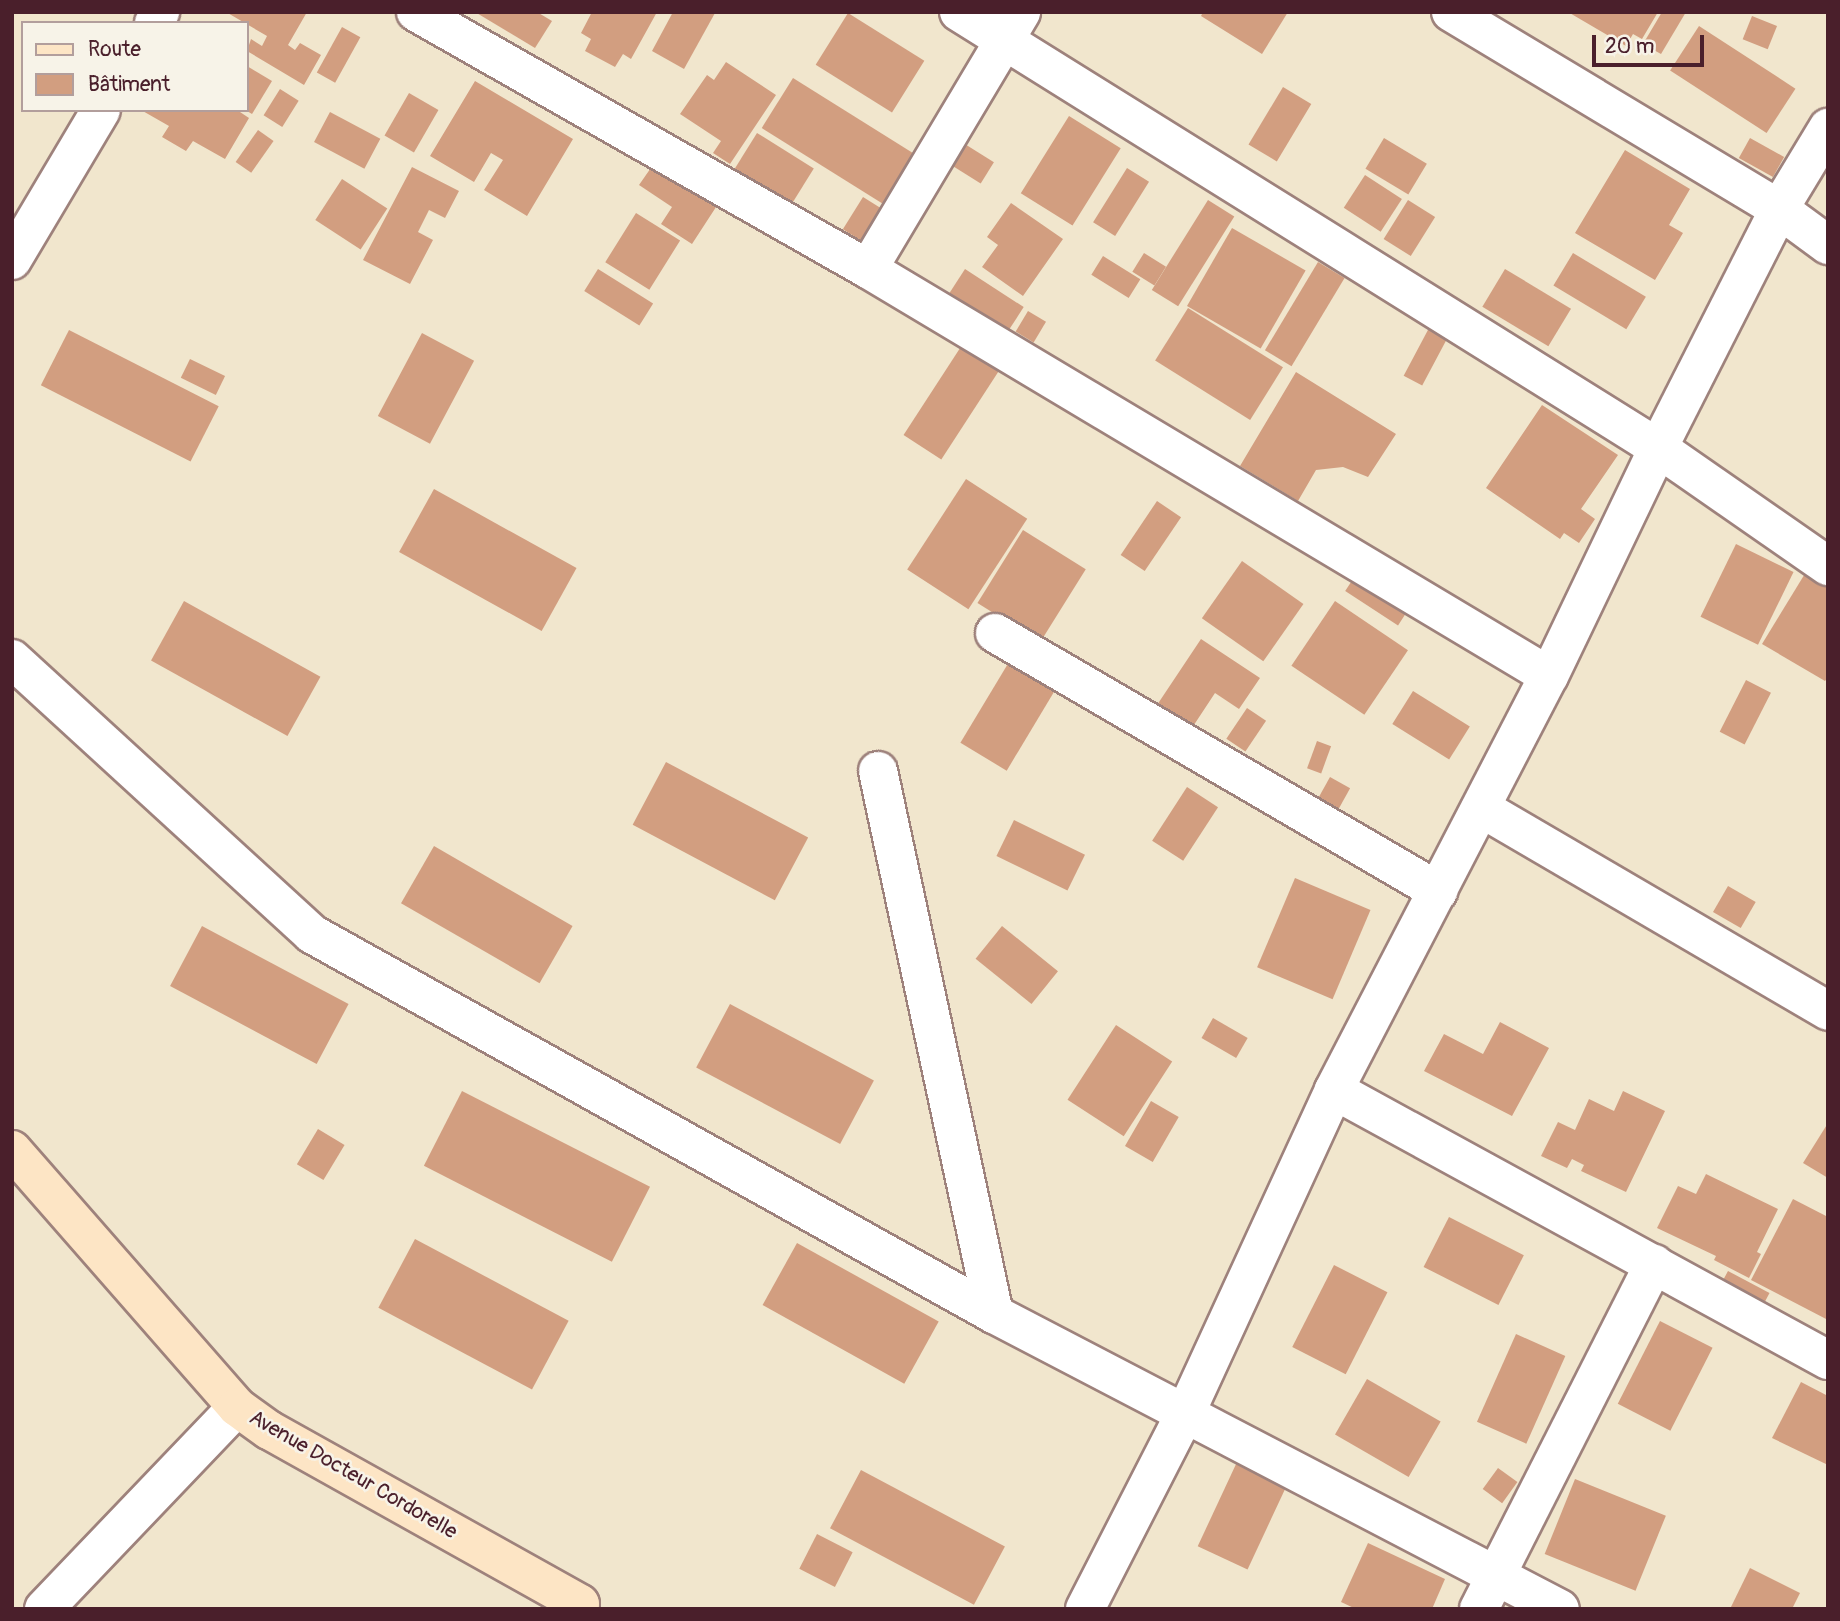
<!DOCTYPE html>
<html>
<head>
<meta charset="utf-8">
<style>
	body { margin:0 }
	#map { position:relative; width:1840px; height:1621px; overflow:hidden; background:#f1e6cd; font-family:Pangolin,sans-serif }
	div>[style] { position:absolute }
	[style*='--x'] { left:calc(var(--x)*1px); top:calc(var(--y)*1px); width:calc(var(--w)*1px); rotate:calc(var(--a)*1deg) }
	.building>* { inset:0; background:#d29e80; transform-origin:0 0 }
	.roads { filter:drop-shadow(2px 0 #9e827c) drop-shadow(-2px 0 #9e827c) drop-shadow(0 2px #9e827c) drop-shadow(0 -2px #9e827c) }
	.street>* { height:38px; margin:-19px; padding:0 19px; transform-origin:19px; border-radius:19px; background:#fff }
	.secondary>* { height:38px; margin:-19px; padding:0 19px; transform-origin:19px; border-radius:19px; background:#fde5c5 }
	span { translate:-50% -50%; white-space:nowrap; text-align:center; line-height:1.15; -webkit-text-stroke:5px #f7f3e8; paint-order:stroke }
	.street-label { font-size:21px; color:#4a1f2b }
	.frame { position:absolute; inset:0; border:14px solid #4a1f2b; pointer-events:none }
	.legend { position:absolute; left:21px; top:21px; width:228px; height:91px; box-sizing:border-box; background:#f7f3e8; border:2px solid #b29e9c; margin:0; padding:9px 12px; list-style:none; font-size:21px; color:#4a1f2b }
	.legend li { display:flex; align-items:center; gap:14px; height:35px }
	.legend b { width:35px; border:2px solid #b29e9c }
	.scale { position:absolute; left:1592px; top:35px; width:112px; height:32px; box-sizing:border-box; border:4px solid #4a1f2b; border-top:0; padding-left:9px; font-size:21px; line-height:24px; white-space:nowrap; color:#4a1f2b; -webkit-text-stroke:5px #f7f3e8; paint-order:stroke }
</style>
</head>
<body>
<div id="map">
	<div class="building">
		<div style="clip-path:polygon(226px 12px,307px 12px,288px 45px,295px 50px,300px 43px,321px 55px,304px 85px,247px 51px,251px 39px,262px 46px,267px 36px)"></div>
		<div style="clip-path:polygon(475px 12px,537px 12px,552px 21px,535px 48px)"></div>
		<div style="clip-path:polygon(592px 12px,657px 12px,631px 59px,623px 54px,615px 67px,585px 51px,591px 39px,581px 33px)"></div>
		<div style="clip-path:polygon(673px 12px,715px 13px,684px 69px,652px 51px)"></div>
		<div style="clip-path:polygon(1203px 12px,1288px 12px,1262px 54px,1201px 16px)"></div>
		<div style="clip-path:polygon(1568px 12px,1658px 12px,1642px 39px,1633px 34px,1626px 46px)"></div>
		<div style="clip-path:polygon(1662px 12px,1686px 12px,1661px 54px,1643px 44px)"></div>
		<div style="left:848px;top:13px;width:90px;height:61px;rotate:32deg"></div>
		<div style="left:1752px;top:16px;width:27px;height:25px;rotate:22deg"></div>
		<div style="left:1699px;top:26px;width:115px;height:53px;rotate:33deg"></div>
		<div style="left:342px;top:27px;width:21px;height:52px;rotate:29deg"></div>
		<div style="clip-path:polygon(726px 62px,776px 95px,730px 164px,713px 153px,721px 141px,680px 114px,707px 75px,714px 80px)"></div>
		<div style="clip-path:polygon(247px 66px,272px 81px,252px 114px,247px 111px)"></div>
		<div style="left:793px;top:78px;width:147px;height:59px;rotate:32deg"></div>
		<div style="clip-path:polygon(475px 81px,573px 139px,527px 216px,484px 190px,503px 160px,491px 153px,474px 182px,430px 156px)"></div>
		<div style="left:1283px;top:87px;width:33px;height:67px;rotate:31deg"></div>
		<div style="left:280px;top:89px;width:22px;height:31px;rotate:32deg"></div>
		<div style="left:409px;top:93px;width:34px;height:49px;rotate:30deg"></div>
		<div style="clip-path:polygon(141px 110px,237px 110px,249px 118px,225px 159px,193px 141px,186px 151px,162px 137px,169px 126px)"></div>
		<div style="left:330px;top:112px;width:57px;height:34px;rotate:28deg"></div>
		<div style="left:1069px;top:116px;width:61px;height:91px;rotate:32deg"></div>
		<div style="left:258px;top:130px;width:19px;height:39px;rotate:35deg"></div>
		<div style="left:757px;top:133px;width:67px;height:45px;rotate:32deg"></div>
		<div style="left:1384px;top:138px;width:50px;height:36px;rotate:31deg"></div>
		<div style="left:1750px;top:138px;width:39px;height:23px;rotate:29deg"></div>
		<div style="left:960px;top:141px;width:40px;height:25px;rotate:32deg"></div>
		<div style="clip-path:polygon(1625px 150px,1690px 189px,1669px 225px,1683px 233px,1655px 280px,1575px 233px)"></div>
		<div style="clip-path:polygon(655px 162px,718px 204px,692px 244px,661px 224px,672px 207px,639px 185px)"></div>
		<div style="clip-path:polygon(412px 167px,459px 191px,445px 218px,429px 210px,418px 232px,433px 240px,410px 284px,363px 260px)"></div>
		<div style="left:1127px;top:168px;width:26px;height:64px;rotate:32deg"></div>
		<div style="left:1365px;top:175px;width:44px;height:39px;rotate:33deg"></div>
		<div style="left:342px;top:179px;width:54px;height:49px;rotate:33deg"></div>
		<div style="left:863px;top:197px;width:25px;height:38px;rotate:32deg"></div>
		<div style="left:1208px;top:200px;width:31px;height:106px;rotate:32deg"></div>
		<div style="left:1408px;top:200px;width:32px;height:46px;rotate:32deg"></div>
		<div style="clip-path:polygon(1011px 203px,1063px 239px,1023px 296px,982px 267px,998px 245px,987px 237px)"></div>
		<div style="left:636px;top:213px;width:52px;height:58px;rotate:32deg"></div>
		<div style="left:1232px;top:228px;width:85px;height:90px;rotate:30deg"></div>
		<div style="left:1144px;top:253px;width:26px;height:22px;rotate:32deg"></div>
		<div style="left:1573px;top:253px;width:85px;height:38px;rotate:31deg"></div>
		<div style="left:1103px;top:256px;width:44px;height:22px;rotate:32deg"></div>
		<div style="left:1318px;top:262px;width:31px;height:103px;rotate:31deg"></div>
		<div style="left:598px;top:269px;width:65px;height:26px;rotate:32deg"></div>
		<div style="left:965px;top:269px;width:70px;height:30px;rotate:33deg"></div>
		<div style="left:1505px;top:269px;width:77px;height:44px;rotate:31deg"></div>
		<div style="left:1188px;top:308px;width:112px;height:62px;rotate:32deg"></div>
		<div style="left:1028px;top:311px;width:21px;height:24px;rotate:31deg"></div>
		<div style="left:1429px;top:328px;width:21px;height:54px;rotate:28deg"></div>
		<div style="left:69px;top:330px;width:168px;height:62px;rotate:27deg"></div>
		<div style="left:422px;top:333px;width:59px;height:94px;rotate:28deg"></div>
		<div style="left:964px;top:342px;width:45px;height:111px;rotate:33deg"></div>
		<div style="left:190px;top:359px;width:39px;height:21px;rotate:26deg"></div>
		<div style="clip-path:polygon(1296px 372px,1396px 434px,1368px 477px,1343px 467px,1316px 470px,1298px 501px,1240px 466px)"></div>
		<div style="clip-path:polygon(1542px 405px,1618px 455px,1581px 509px,1595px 519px,1579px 543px,1564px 533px,1560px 539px,1486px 488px)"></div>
		<div style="left:966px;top:479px;width:73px;height:108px;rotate:33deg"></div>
		<div style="left:434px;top:489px;width:163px;height:72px;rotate:29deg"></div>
		<div style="left:1157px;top:501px;width:29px;height:65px;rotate:34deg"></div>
		<div style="left:1023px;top:530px;width:74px;height:86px;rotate:32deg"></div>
		<div style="left:1736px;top:544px;width:64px;height:81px;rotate:26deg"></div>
		<div style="left:1242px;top:561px;width:75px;height:70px;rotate:35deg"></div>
		<div style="clip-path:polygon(1806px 572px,1828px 585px,1828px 677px,1825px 681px,1762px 644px)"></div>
		<div style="left:1355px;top:576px;width:63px;height:18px;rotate:33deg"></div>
		<div style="left:184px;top:601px;width:156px;height:68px;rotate:29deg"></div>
		<div style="left:1335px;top:601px;width:88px;height:78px;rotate:34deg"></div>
		<div style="clip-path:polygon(1201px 639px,1260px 678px,1239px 709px,1215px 693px,1186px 737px,1151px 714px)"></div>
		<div style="left:1015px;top:652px;width:54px;height:106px;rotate:31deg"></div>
		<div style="left:1746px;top:680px;width:28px;height:58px;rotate:27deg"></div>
		<div style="left:1413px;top:691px;width:67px;height:39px;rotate:32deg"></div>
		<div style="left:1247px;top:708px;width:23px;height:37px;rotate:34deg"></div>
		<div style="left:1317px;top:741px;width:15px;height:29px;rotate:20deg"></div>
		<div style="left:666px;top:762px;width:161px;height:71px;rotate:28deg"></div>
		<div style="left:1330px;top:777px;width:23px;height:37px;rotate:29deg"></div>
		<div style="left:1187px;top:787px;width:37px;height:64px;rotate:33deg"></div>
		<div style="left:1014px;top:820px;width:79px;height:40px;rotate:26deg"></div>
		<div style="left:434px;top:846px;width:160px;height:66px;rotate:30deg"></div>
		<div style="left:1295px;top:878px;width:82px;height:97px;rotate:23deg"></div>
		<div style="left:1728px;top:886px;width:32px;height:30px;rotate:30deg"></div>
		<div style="left:202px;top:926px;width:166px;height:68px;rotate:28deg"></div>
		<div style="left:1002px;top:926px;width:72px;height:42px;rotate:39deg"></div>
		<div style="left:730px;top:1004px;width:163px;height:72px;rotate:28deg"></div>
		<div style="left:1213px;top:1018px;width:40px;height:23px;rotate:30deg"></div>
		<div style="clip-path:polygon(1500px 1022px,1549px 1048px,1512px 1116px,1424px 1071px,1444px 1034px,1483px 1054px)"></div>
		<div style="left:1116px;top:1025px;width:67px;height:89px;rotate:33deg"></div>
		<div style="left:462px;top:1091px;width:211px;height:84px;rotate:27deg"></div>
		<div style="clip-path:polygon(1623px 1091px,1665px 1111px,1626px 1192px,1581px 1171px,1584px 1165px,1572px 1159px,1567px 1168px,1541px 1156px,1558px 1122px,1575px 1130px,1589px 1099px,1614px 1111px)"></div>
		<div style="left:1151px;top:1101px;width:32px;height:52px;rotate:30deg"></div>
		<div style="clip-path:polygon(1828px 1123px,1828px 1178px,1803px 1163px)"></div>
		<div style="left:318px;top:1129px;width:31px;height:41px;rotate:31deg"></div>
		<div style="clip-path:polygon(1706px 1174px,1778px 1209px,1757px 1252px,1761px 1254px,1749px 1278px,1714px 1260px,1716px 1256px,1657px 1228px,1678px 1186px,1696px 1194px)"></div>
		<div style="clip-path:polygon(1793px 1199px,1828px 1217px,1828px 1320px,1751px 1280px)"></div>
		<div style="left:1449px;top:1217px;width:84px;height:56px;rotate:27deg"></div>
		<div style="left:415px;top:1239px;width:174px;height:78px;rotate:28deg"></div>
		<div style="left:797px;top:1243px;width:162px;height:71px;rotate:29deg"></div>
		<div style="left:1334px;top:1265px;width:60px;height:92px;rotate:27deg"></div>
		<div style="left:1728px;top:1271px;width:47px;height:14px;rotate:28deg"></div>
		<div style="left:1660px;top:1321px;width:59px;height:93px;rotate:27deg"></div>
		<div style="left:1516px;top:1334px;width:54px;height:96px;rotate:24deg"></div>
		<div style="left:1367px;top:1379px;width:85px;height:64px;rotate:30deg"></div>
		<div style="clip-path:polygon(1801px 1382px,1828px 1396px,1828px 1465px,1772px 1438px)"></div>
		<div style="left:1237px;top:1462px;width:55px;height:93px;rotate:25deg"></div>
		<div style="left:1498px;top:1468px;width:24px;height:26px;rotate:36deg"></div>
		<div style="left:861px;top:1470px;width:163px;height:66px;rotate:28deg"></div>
		<div style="left:1575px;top:1479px;width:98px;height:81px;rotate:22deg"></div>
		<div style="left:817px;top:1534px;width:40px;height:39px;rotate:27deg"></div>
		<div style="clip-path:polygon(1368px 1543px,1445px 1579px,1432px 1609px,1356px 1609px,1341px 1602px)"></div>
		<div style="clip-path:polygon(1750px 1568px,1800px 1593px,1792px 1609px,1730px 1609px)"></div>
	</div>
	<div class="roads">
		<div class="street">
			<div style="--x:416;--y:12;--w:520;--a:29.62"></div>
			<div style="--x:868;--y:269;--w:793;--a:30.86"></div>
			<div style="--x:959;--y:12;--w:824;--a:31.95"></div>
			<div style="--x:1658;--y:448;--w:207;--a:34.8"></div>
			<div style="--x:1451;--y:12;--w:383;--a:31"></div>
			<div style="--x:1779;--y:209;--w:61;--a:36.3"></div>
			<div style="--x:154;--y:23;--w:13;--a:-61"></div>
			<div style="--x:12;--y:260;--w:174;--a:-59.3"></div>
			<div style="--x:868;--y:269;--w:299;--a:-59.2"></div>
			<div style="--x:995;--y:633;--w:513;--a:30.22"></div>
			<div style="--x:12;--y:659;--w:407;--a:42.5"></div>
			<div style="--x:312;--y:934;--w:781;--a:29.13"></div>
			<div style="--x:994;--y:1314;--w:638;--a:27.53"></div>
			<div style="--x:878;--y:771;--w:555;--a:77.94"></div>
			<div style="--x:1481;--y:808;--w:402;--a:30.3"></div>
			<div style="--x:1334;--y:1090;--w:563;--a:28.66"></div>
			<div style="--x:44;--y:1609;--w:279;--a:-46.3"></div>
			<div style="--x:1085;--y:1609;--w:221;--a:-62.9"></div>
			<div style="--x:1186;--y:1412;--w:354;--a:-65.3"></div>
			<div style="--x:1334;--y:1090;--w:466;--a:-62.6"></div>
			<div style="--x:1549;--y:676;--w:253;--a:-64.4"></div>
			<div style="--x:1658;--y:448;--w:268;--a:-63.1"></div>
			<div style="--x:1779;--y:209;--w:95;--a:-58.8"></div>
			<div style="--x:1479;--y:1609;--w:387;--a:-63.1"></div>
		</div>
		<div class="secondary">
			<div style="--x:12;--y:1150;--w:342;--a:48.8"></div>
			<div style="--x:237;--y:1407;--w:39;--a:36"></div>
			<div style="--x:269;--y:1430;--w:356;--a:29.2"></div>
			<div style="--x:580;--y:1604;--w:5;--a:101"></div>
		</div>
	</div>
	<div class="street-label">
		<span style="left:353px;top:1475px;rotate:30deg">Avenue Docteur Cordorelle</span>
	</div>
	<div class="frame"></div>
	<ul class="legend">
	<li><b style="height:9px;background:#fde5c5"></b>Route</li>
	<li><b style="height:19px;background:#d29e80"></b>Bâtiment</li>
	</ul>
	<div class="scale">20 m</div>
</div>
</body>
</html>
